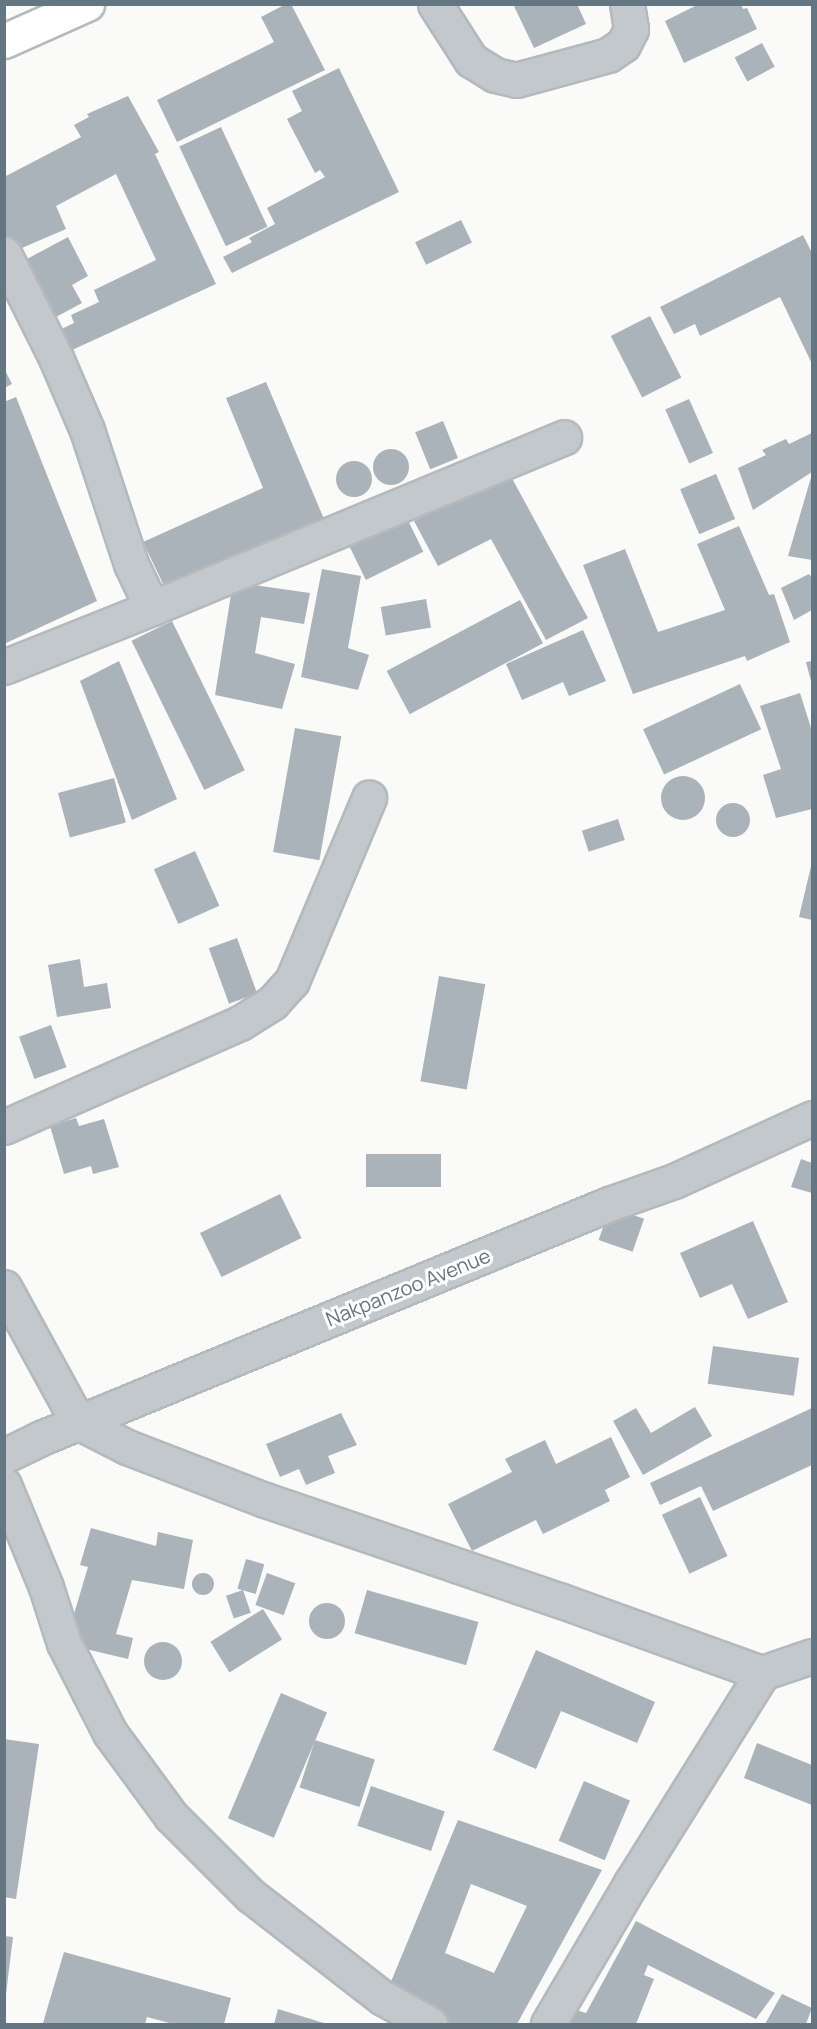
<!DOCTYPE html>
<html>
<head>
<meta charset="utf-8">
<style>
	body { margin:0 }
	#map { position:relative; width:817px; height:2029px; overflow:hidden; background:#fafaf8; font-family:Manrope,sans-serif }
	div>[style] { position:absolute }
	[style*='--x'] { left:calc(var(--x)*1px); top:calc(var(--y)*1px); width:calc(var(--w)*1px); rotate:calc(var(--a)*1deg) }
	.building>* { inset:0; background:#aab3b9; transform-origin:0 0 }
	.round { border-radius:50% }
	.roads { filter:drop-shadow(2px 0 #b4b9bd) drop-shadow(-2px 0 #b4b9bd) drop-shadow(0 2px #b4b9bd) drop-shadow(0 -2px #b4b9bd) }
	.minor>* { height:33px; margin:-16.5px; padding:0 16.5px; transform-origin:16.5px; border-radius:16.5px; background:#c3c8cc }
	.highway>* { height:33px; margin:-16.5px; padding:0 16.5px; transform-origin:16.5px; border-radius:16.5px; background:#fff }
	span { translate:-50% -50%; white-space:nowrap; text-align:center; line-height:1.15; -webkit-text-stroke:6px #fff; paint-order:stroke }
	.street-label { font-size:20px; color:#657683 }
	.frame { position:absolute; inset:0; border:6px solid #657683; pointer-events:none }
</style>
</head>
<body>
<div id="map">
	<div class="building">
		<div style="clip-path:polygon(286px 4px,291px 4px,325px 70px,177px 142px,157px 100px,274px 42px,261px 17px)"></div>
		<div style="clip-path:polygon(513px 4px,577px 4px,586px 24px,534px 48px)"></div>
		<div style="clip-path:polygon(699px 4px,741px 4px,743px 9px,747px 8px,757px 29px,684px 63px,665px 21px)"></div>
		<div style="left:762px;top:43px;width:27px;height:31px;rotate:62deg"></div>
		<div style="clip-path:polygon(339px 68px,399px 192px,232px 273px,223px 257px,252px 242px,249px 238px,275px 224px,267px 208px,325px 177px,320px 170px,315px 173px,287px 119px,302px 111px,292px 91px)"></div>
		<div style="clip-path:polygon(128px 96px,159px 152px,155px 154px,216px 284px,59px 356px,49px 335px,74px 323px,71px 315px,99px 302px,94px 290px,156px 260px,116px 174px,56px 206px,66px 229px,8px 254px,4px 246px,4px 177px,81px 137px,74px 125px,89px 117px,87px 114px)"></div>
		<div style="left:221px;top:127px;width:110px;height:46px;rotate:65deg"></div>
		<div style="left:461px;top:220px;width:25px;height:51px;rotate:64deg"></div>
		<div style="clip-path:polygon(803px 235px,812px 253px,812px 364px,780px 297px,700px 336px,695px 324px,674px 334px,660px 307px)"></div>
		<div style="clip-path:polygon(68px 237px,88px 276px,72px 285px,82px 303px,43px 324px,12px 267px)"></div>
		<div style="left:650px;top:316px;width:69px;height:44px;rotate:63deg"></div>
		<div style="clip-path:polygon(4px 368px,12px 384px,4px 388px)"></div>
		<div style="clip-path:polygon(266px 382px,324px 519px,166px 590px,143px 542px,263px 488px,226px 398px)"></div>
		<div style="clip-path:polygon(16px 397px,97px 601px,4px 644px,4px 402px)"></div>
		<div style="left:689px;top:399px;width:59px;height:26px;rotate:66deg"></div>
		<div style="left:443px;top:421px;width:40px;height:30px;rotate:68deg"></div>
		<div style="clip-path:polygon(812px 433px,812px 472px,753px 510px,738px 468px,766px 455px,762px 450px,786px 439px,789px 444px)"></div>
		<div class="round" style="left:373px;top:449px;width:36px;height:36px"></div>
		<div class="round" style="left:336px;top:461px;width:36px;height:36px"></div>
		<div style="clip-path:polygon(508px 471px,588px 618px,546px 640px,491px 539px,438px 566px,414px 521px)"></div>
		<div style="left:716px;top:474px;width:49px;height:39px;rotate:67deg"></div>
		<div style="clip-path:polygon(812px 474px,812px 560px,788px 556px)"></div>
		<div style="left:401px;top:506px;width:51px;height:64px;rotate:64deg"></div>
		<div style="clip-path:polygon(739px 526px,769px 595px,774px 594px,790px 642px,747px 661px,745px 656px,633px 694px,583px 565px,625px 549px,658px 632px,725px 610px,697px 544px)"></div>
		<div style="clip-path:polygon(322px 569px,361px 576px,348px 648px,369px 655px,358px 690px,301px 677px)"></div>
		<div style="clip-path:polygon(809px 574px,812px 578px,812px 610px,794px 620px,781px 588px)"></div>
		<div style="clip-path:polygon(233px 582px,310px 593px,304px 624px,261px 617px,255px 653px,295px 664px,282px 709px,215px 695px)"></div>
		<div style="left:426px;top:599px;width:29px;height:46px;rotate:80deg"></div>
		<div style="left:520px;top:600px;width:49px;height:151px;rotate:62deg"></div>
		<div style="left:172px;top:621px;width:166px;height:45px;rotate:64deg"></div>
		<div style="clip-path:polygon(583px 630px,606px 681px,569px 696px,563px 682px,522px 700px,506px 664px)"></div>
		<div style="clip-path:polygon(119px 661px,177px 799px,132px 820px,80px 681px)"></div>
		<div style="clip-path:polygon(812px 661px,812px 685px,806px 662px)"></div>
		<div style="left:740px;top:684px;width:50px;height:107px;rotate:65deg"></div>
		<div style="clip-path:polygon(800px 693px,812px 731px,812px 809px,776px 818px,763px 775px,781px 769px,760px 706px)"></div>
		<div style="left:295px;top:728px;width:47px;height:126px;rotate:10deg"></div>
		<div class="round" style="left:661px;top:776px;width:44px;height:44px"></div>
		<div style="left:114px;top:778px;width:46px;height:58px;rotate:75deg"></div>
		<div class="round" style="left:716px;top:803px;width:34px;height:34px"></div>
		<div style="left:618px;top:819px;width:22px;height:38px;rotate:72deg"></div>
		<div style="left:195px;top:851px;width:60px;height:45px;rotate:66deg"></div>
		<div style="clip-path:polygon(812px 862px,812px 920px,799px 917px)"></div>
		<div style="left:237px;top:938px;width:59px;height:30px;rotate:70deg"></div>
		<div style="clip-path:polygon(80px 959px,84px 987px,107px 983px,111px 1008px,57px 1017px,48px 965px)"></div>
		<div style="left:439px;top:976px;width:47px;height:107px;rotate:10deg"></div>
		<div style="left:51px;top:1025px;width:45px;height:34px;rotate:70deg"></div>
		<div style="clip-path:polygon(76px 1118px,79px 1126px,104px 1119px,119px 1167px,93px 1174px,91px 1166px,64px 1174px,50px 1126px)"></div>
		<div style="left:441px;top:1154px;width:33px;height:75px;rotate:90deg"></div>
		<div style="clip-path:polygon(801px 1159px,812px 1163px,812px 1193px,791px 1187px)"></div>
		<div style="left:280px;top:1194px;width:49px;height:89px;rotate:64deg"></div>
		<div style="left:610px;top:1207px;width:36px;height:35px;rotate:19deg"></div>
		<div style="clip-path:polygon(753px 1221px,788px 1302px,748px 1319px,732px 1284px,700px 1298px,680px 1253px)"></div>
		<div style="left:713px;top:1346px;width:87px;height:38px;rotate:8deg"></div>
		<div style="clip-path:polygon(695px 1407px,712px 1436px,643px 1475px,613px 1421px,636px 1408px,651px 1433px)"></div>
		<div style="clip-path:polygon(812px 1408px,812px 1465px,713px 1511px,701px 1486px,660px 1505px,650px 1483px)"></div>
		<div style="clip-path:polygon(341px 1413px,357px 1445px,328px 1456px,335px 1473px,306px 1485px,299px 1469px,280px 1477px,266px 1444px)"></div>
		<div style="clip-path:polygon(611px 1437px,630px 1477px,605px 1490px,610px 1501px,543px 1534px,536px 1520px,472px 1551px,448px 1504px,512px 1472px,505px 1459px,545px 1440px,556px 1464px)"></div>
		<div style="left:700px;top:1497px;width:65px;height:42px;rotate:65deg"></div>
		<div style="clip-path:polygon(91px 1528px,156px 1546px,158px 1532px,193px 1540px,184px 1589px,132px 1580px,116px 1634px,133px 1638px,128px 1659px,65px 1644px,88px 1567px,80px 1565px)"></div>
		<div style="left:246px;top:1559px;width:19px;height:31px;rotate:16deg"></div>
		<div class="round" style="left:192px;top:1573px;width:22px;height:22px"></div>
		<div style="left:267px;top:1573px;width:30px;height:34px;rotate:20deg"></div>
		<div style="left:243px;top:1590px;width:24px;height:18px;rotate:71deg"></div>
		<div style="left:367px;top:1590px;width:116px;height:45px;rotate:16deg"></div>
		<div class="round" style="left:309px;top:1603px;width:36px;height:36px"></div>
		<div style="left:263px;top:1609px;width:36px;height:62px;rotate:58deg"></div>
		<div class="round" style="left:144px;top:1642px;width:38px;height:38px"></div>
		<div style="clip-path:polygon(536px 1650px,655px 1702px,637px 1743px,561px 1711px,536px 1769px,493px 1750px)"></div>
		<div style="left:281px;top:1693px;width:50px;height:136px;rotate:23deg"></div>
		<div style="clip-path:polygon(4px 1739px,39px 1744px,16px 1899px,4px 1897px)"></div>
		<div style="left:315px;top:1740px;width:63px;height:50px;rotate:18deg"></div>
		<div style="clip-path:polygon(757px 1743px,812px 1765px,812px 1805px,744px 1778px)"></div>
		<div style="left:584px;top:1781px;width:50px;height:65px;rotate:23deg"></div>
		<div style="left:371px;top:1786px;width:78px;height:42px;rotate:19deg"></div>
		<div style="clip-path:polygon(evenodd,458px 1820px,602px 1870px,517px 2024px,450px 2024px,385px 1996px,458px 1820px,471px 1884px,527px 1906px,494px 1973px,445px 1953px,471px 1884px)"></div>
		<div style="clip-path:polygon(636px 1921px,775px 1993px,756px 2019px,648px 1965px,644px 1975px,654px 1979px,636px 2024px,561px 2024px,569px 2008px,586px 2013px)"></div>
		<div style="clip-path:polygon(4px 1936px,13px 1937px,6px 1994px,4px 1994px)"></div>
		<div style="clip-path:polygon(64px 1952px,231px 1998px,224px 2024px,173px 2024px,147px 2017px,145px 2024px,43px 2023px)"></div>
		<div style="clip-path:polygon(782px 1994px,812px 2008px,806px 2024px,765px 2024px)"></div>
		<div style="clip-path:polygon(278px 2009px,327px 2024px,274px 2024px)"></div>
	</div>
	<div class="roads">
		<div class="minor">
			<div style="--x:435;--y:4;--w:67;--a:57.3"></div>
			<div style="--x:471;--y:60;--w:28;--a:32"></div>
			<div style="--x:495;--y:75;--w:22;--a:13"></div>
			<div style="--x:516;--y:80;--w:95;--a:-15.2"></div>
			<div style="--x:608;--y:55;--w:18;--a:-34"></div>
			<div style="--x:623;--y:45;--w:18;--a:-63"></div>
			<div style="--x:631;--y:29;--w:25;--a:-99"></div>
			<div style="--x:4;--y:254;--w:116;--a:63.4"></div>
			<div style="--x:56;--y:358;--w:78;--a:66.7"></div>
			<div style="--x:87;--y:430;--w:141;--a:71.8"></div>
			<div style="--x:131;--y:564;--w:49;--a:64.5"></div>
			<div style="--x:152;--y:608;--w:159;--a:158.3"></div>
			<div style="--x:152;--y:608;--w:446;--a:-22.5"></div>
			<div style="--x:4;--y:1127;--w:258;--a:-23.8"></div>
			<div style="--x:240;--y:1023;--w:38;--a:-32"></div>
			<div style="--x:272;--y:1003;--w:30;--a:-48"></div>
			<div style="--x:292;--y:981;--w:199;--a:-67.2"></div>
			<div style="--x:4;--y:1287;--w:154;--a:61.3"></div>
			<div style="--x:78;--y:1422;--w:55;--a:27"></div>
			<div style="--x:127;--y:1447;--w:148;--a:21"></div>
			<div style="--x:265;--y:1500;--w:311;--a:18.8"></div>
			<div style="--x:559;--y:1600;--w:216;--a:19.8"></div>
			<div style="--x:762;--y:1673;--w:53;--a:-18.8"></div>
			<div style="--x:4;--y:1456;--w:41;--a:-25.9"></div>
			<div style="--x:41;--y:1438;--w:614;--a:-22.39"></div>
			<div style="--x:609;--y:1204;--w:69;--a:-19.5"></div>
			<div style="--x:674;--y:1181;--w:152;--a:-24.5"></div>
			<div style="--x:4;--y:1485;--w:110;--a:67.6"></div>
			<div style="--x:46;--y:1587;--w:59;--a:72.2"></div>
			<div style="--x:64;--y:1643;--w:101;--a:62.9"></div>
			<div style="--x:110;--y:1733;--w:103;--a:53.7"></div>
			<div style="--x:171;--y:1816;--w:112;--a:45"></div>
			<div style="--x:250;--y:1895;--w:168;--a:37.8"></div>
			<div style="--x:383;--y:1998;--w:54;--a:29"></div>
			<div style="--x:548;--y:2024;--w:164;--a:-59.5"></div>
			<div style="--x:631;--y:1883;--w:248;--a:-58"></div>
		</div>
		<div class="highway">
			<div style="--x:4;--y:41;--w:91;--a:-24"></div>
		</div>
	</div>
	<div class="street-label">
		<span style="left:408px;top:1287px;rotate:-22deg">Nakpanzoo Avenue</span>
	</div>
	<div class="frame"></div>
</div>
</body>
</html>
